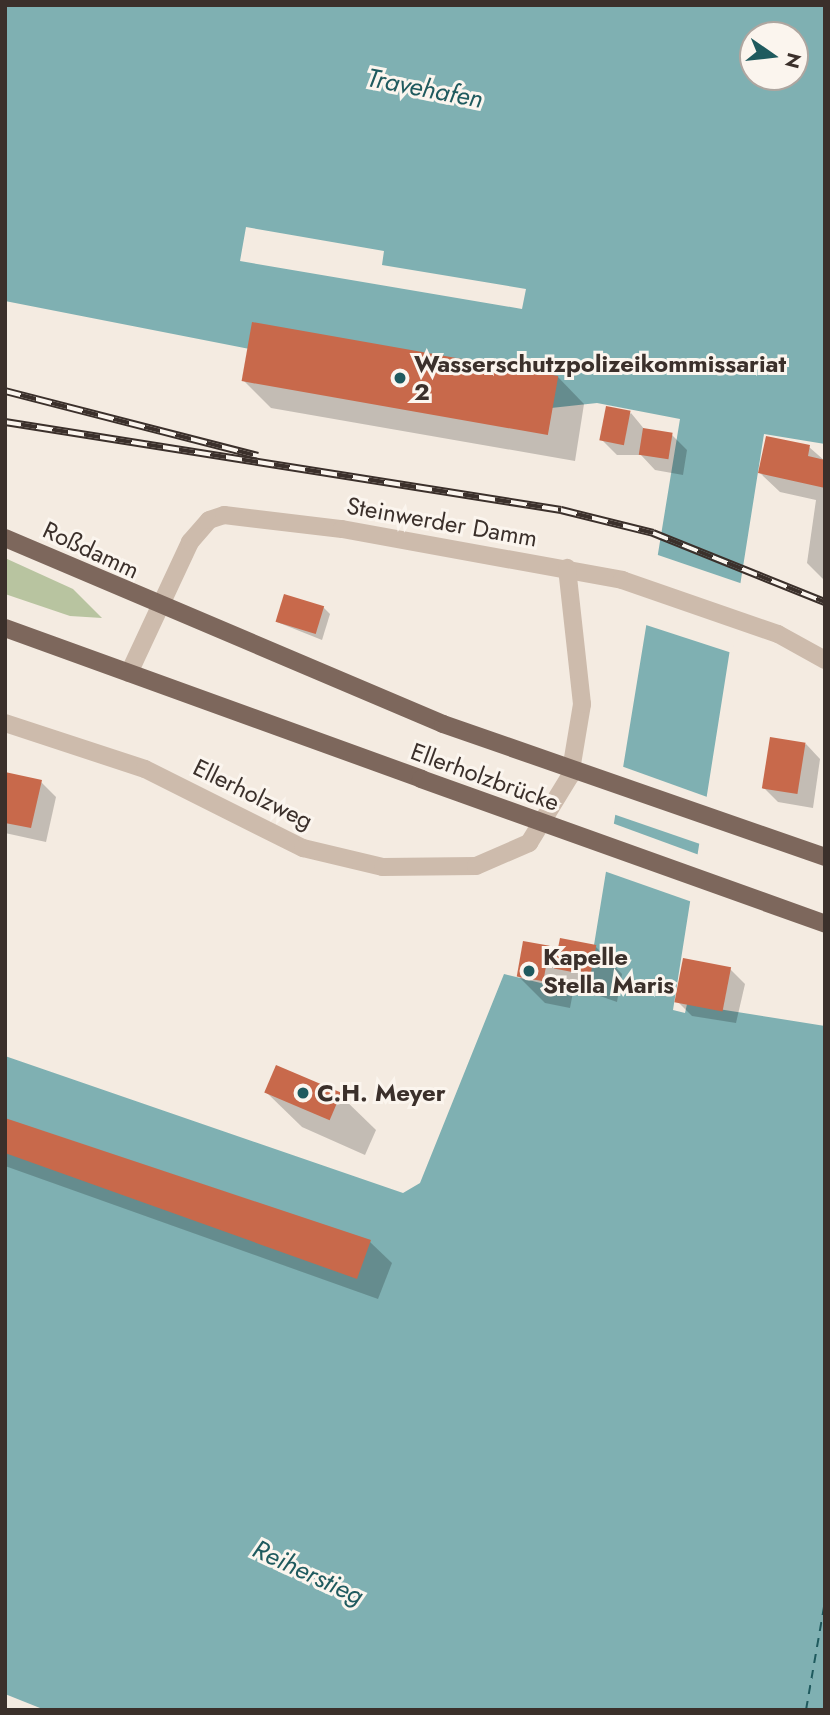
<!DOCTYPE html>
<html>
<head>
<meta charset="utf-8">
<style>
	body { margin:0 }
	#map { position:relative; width:830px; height:1715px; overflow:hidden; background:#f4ebe1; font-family:Jost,sans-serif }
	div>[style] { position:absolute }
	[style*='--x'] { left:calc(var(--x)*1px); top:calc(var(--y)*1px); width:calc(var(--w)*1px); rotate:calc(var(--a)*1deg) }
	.green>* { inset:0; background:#b8c4a0 }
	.water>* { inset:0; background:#7fb0b2 }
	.pier>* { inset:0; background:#f4ebe1 }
	.shadow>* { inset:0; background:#0003 }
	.ferry>* { height:2px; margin-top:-1px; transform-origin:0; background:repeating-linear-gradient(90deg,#1f5a5e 0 9px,transparent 0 16px) }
	.building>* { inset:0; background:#c8694b; transform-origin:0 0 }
	.minor>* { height:18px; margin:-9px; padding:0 9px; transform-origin:9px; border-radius:9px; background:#cdbbac }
	.primary>* { height:18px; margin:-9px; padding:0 9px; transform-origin:9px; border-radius:9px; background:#7d675c }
	.rail>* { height:8px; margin-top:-4px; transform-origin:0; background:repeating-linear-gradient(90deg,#fbf5ee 0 16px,#3b302b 0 32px); box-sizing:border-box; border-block:2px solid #3b302b }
	.primary-bridge>* { height:18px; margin:-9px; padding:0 9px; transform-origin:9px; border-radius:9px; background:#7d675c }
	.dots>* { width:19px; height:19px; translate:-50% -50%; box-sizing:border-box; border:4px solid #fbf5ee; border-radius:50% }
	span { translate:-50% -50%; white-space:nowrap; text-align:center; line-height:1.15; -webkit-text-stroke:6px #fbf5ee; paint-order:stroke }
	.poi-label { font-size:24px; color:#3b302b; font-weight:700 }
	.left { translate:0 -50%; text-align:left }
	.street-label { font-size:24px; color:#3b302b }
	.water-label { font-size:26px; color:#1f5a5e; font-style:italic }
	.frame { position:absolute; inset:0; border:7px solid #3b302b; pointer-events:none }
	.north { position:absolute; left:739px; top:21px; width:70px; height:70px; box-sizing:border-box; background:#fbf5ee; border:2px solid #aea6a0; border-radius:50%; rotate:104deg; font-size:19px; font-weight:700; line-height:28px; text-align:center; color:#3b302b }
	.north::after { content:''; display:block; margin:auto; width:24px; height:32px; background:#1f5a5e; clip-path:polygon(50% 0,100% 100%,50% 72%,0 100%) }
</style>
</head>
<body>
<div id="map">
	<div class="green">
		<div style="clip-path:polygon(5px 558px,73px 589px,102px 618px,70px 616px,5px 594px)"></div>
	</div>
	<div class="water">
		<div style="clip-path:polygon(evenodd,5px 5px,825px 5px,825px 444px,764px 434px,673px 1010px,685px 1013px,687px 1004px,825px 1026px,825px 1710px,45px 1710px,5px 1694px,5px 1056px,403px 1193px,420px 1183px,504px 974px,586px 994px,680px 419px,597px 403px,551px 408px,5px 301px,5px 5px,753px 35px,795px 35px,795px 77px,753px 77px,753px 35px)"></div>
	</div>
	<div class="pier">
		<div style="clip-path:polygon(246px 227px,384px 251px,382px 265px,526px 289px,522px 309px,240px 261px)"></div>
		<div style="clip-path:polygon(655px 554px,743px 584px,732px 653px,643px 624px)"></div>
		<div style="clip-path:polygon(621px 766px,710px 798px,703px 845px,613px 814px)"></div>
		<div style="clip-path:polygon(612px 823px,702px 856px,695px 903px,604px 871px)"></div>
	</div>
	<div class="shadow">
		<div style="clip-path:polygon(557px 376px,584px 404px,575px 461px,271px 408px,244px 381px)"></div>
		<div style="clip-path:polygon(631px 413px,645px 430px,672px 435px,687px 450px,683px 475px,655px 470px,641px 455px,617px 455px,602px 440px)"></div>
		<div style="clip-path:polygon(809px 447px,825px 461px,825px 581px,807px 563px,816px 500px,780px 492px,760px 473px)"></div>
		<div style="clip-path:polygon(323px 607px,330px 614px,322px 640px,277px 622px)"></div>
		<div style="clip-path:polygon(806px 744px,820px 759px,813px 808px,778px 802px,763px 787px)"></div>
		<div style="clip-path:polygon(5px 774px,41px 782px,56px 797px,46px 842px,5px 833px)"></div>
		<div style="clip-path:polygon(595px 946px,622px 974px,617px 1002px,574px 987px,570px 1008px,545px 1003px,518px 976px,549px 948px,557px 956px)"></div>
		<div style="clip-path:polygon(730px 969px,745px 984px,736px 1023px,692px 1016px,677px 1001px)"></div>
		<div style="clip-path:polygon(266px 1092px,340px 1095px,376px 1130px,365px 1155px,302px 1127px)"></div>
		<div style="clip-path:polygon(5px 1120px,370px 1242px,392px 1263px,378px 1299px,5px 1166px)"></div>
	</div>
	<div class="ferry">
		<div style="--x:806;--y:1710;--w:111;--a:-80.1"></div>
	</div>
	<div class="building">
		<div style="left:252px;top:322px;width:311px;height:60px;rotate:10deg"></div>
		<div style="left:606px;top:406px;width:25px;height:35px;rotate:11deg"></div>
		<div style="left:643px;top:428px;width:30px;height:27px;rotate:9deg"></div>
		<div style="clip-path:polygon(766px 436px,810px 445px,808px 456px,825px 460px,825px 488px,758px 473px)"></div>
		<div style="left:284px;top:594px;width:42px;height:29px;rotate:17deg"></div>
		<div style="left:770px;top:737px;width:36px;height:52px;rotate:9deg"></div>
		<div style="clip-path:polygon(5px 772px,42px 780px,31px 828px,5px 823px)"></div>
		<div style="left:560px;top:938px;width:37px;height:31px;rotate:11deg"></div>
		<div style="left:523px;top:941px;width:27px;height:36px;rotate:10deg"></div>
		<div style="left:683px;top:958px;width:49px;height:45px;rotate:11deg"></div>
		<div style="left:276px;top:1065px;width:71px;height:30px;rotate:23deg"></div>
		<div style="clip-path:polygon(5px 1118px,371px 1240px,357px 1279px,5px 1153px)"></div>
	</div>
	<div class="minor">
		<div style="--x:129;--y:673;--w:145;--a:-65"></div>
		<div style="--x:190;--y:542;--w:29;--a:-49"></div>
		<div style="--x:209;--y:520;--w:16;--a:-18"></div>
		<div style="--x:224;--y:515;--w:119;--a:6.8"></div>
		<div style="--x:342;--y:529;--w:285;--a:10.3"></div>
		<div style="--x:622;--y:580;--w:165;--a:19.1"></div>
		<div style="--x:778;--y:634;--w:54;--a:29"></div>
		<div style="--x:5;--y:723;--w:147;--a:18.2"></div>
		<div style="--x:145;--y:769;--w:177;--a:26.6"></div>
		<div style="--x:303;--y:848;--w:82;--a:13.4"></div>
		<div style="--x:383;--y:867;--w:93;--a:-0.6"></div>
		<div style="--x:476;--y:866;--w:58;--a:-23.5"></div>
		<div style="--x:529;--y:843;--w:79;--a:-58.5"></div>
		<div style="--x:570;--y:776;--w:73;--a:-80.5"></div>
		<div style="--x:582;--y:704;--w:137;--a:-96.3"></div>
	</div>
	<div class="primary">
		<div style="--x:5;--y:538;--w:476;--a:23"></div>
		<div style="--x:5;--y:628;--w:443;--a:19.9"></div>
	</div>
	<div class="rail">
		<div style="--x:5;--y:391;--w:261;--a:14.4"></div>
		<div style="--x:5;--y:422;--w:563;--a:8.99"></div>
		<div style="--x:561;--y:510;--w:95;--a:14"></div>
		<div style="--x:653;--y:533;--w:185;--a:21.9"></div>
	</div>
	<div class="primary-bridge">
		<div style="--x:443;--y:724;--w:404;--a:19.2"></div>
		<div style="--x:421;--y:779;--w:429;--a:19.7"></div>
	</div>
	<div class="dots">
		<div style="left:400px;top:378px;background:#1f5a5e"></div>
		<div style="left:529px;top:971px;background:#1f5a5e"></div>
		<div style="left:303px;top:1093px;background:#1f5a5e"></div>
	</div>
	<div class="poi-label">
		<span class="left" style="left:414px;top:378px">Wasserschutzpolizeikommissariat<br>2</span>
		<span class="left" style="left:543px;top:971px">Kapelle<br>Stella Maris</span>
		<span class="left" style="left:317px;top:1093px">C.H. Meyer</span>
	</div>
	<div class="street-label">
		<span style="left:442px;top:522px;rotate:10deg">Steinwerder Damm</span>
		<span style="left:91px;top:550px;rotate:25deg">Roßdamm</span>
		<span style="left:485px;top:777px;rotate:20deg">Ellerholzbrücke</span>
		<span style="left:253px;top:794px;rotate:26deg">Ellerholzweg</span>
	</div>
	<div class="water-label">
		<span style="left:425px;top:89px;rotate:11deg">Travehafen</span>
		<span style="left:308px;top:1573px;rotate:25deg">Reiherstieg</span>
	</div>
	<div class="frame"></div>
	<div class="north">N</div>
</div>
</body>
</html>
